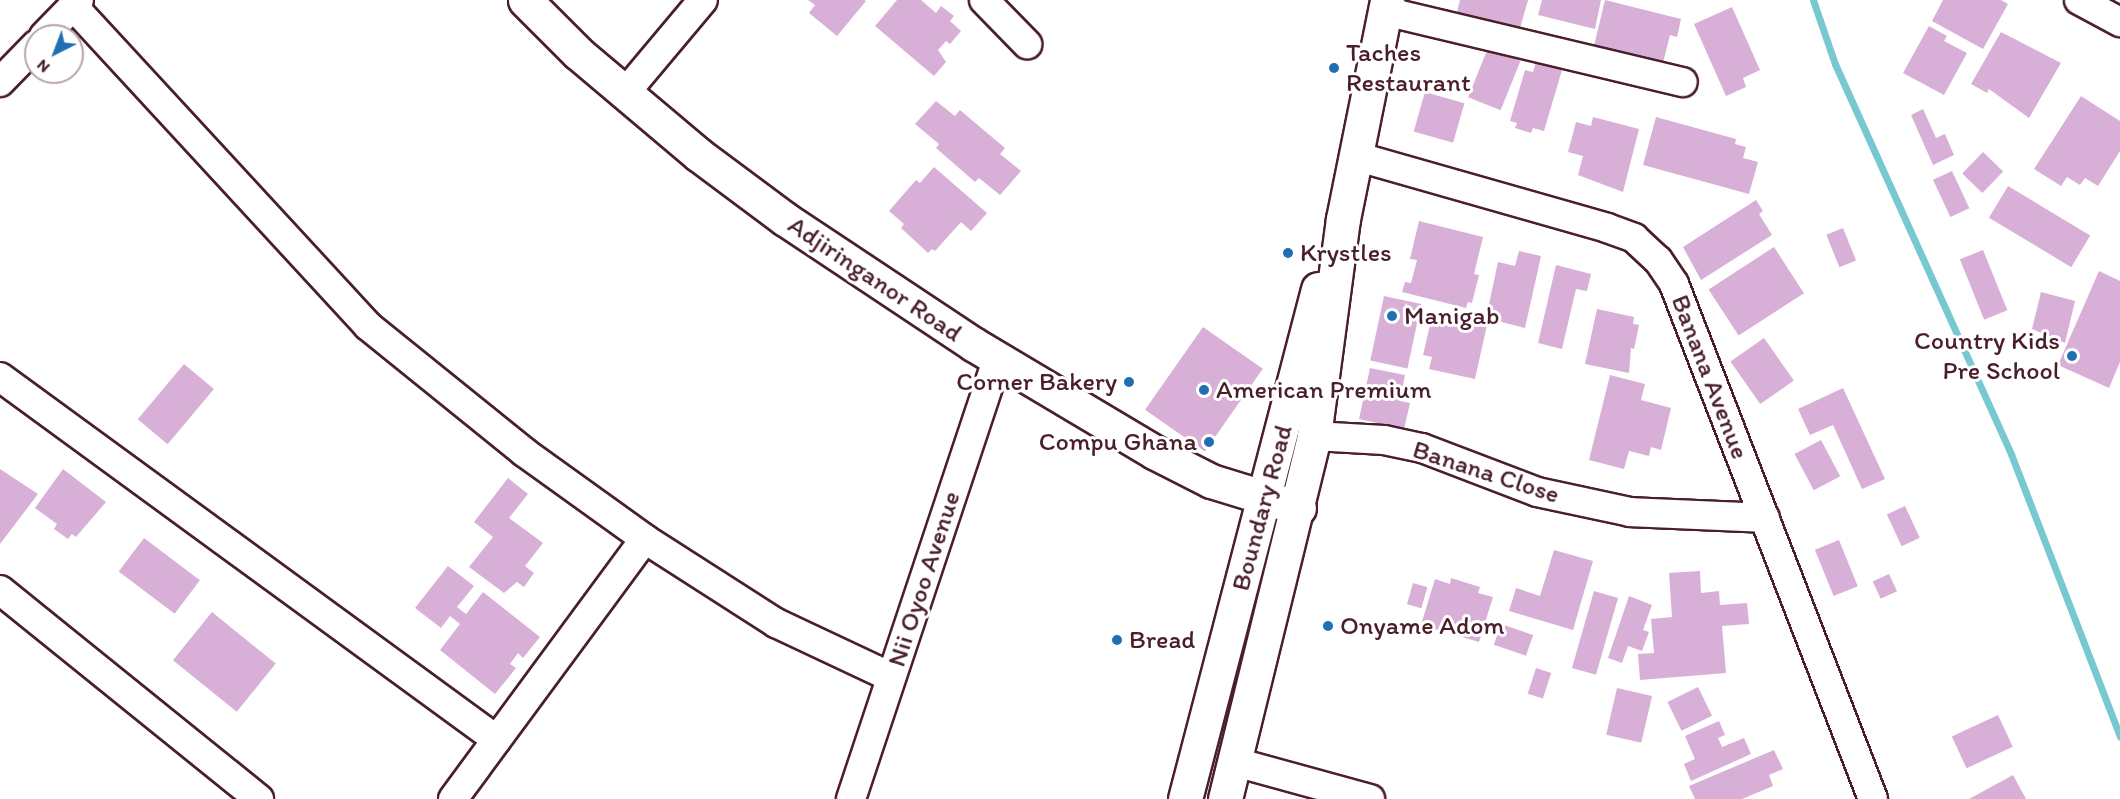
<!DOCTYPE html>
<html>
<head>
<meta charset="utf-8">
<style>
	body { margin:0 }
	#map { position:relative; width:2120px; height:799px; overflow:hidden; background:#fff; font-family:Itim,sans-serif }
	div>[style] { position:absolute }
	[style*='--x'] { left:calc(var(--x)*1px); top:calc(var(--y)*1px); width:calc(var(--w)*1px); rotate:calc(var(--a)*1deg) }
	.stream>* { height:7px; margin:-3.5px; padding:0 3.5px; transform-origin:3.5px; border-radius:3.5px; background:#77c8d0 }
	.building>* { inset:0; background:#d8b0d7; transform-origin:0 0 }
	.roads { filter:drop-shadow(2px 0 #4a1f2b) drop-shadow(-2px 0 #4a1f2b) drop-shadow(0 2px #4a1f2b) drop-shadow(0 -2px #4a1f2b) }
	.minor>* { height:28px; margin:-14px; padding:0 14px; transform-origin:14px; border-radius:14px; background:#fff }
	.major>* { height:33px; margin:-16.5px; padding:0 16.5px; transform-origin:16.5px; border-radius:16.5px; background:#fff }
	.dots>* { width:16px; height:16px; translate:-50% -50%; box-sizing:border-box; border:3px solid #fff; border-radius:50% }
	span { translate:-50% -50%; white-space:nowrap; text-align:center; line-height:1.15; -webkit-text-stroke:6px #fff; paint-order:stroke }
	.poi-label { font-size:26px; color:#4a1f2b }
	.left { translate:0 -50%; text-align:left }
	.right { translate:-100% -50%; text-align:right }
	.street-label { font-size:26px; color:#4a1f2b }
	.north { position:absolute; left:24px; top:24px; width:60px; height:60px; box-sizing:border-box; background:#fff; border:2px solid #b7a5aa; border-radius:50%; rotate:222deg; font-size:16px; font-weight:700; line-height:24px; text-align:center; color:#4a1f2b }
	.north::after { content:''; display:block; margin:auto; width:21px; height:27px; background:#1f6fb2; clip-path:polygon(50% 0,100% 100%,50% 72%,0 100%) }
</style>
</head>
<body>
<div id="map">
	<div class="stream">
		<div style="--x:1813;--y:0;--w:68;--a:71"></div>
		<div style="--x:1835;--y:64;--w:428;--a:65.7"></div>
		<div style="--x:2011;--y:454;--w:303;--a:68.9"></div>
	</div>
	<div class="building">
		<div style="clip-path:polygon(808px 0,864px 0,866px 1px,837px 36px,809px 13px,815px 5px)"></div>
		<div style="clip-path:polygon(897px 0,921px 0,936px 13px,941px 6px,954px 16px,950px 21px,961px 31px,950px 44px,946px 41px,938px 50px,946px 62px,934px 76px,875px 26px)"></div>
		<div style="clip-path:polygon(1460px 0,1528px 0,1519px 32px,1456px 16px)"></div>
		<div style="clip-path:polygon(1542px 0,1601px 0,1595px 29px,1538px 15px)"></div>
		<div style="clip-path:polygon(1605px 0,1681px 19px,1677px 37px,1670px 35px,1661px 71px,1592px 54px)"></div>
		<div style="clip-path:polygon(1943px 0,2001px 0,2008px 4px,1983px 49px,1932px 21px)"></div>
		<div style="clip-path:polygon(1732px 7px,1760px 70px,1743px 78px,1746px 87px,1726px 96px,1694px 24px)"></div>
		<div style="clip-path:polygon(1929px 26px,1947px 36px,1944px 41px,1967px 53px,1944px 95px,1903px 73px)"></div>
		<div style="clip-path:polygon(2001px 32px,2061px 63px,2029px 118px,1989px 89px,1987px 93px,1971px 84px)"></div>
		<div style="left:1488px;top:48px;width:35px;height:53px;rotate:22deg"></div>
		<div style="clip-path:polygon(1536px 62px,1562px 70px,1544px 131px,1533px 128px,1531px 133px,1515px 128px,1517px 123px,1510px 121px,1525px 70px,1533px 72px)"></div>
		<div style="left:1425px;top:92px;width:41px;height:41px;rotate:16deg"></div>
		<div style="clip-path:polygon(2081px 96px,2120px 121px,2120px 151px,2098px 186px,2085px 178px,2080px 185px,2067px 177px,2061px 186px,2034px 169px)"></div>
		<div style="clip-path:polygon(936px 101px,955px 116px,960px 110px,1005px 148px,1000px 154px,1021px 171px,1000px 195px,979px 178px,975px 182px,936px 148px,939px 144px,915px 124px)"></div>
		<div style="clip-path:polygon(1923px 109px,1936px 138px,1945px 134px,1954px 155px,1933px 165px,1911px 115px)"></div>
		<div style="clip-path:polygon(1593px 117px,1639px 129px,1623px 192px,1578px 175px,1583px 156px,1568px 152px,1576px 122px,1591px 126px)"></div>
		<div style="clip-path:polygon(1656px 117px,1736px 139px,1735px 144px,1746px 147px,1743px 158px,1758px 162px,1749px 194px,1643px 165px)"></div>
		<div style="left:1983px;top:152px;width:28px;height:30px;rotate:44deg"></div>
		<div style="clip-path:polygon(934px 167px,987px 213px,971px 231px,961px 222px,935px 251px,932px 249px,928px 253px,901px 228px,904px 224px,889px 211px,916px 180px,920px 183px)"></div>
		<div style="left:1952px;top:171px;width:41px;height:21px;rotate:65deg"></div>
		<div style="left:2008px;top:186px;width:96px;height:37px;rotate:31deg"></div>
		<div style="clip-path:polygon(1756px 200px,1763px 211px,1759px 214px,1772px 235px,1701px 280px,1683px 247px)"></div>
		<div style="clip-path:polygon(1419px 221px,1483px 237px,1474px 274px,1479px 275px,1472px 303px,1468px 302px,1466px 308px,1402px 292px,1405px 282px,1411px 283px,1417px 260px,1410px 259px)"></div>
		<div style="left:1843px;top:228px;width:35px;height:18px;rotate:68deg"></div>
		<div style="left:1774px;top:247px;width:55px;height:78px;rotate:57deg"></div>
		<div style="left:1983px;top:250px;width:65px;height:25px;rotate:68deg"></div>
		<div style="clip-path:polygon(1519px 251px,1541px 256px,1525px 328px,1486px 318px,1498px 262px,1515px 266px)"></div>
		<div style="clip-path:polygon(1556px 265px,1591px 274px,1587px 291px,1576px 289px,1562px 349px,1538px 343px)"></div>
		<div style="clip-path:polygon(2099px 271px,2120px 281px,2120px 362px,2109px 388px,2058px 365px)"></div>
		<div style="clip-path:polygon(2041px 292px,2075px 301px,2065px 343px,2032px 329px)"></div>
		<div style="left:1384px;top:296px;width:38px;height:66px;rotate:12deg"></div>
		<div style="clip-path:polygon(1597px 309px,1634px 317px,1633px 324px,1639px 325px,1634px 349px,1631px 348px,1629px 373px,1585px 364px)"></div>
		<div style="clip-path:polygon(1441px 315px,1487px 325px,1475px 379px,1429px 369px,1432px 357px,1423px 355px,1430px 325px,1438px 327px)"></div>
		<div style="left:1203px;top:327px;width:73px;height:101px;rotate:35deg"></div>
		<div style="left:1764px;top:338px;width:52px;height:41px;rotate:55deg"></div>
		<div style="left:184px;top:364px;width:39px;height:72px;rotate:40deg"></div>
		<div style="clip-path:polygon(1370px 368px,1405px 375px,1400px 401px,1410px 403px,1404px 429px,1359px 419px)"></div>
		<div style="clip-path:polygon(1610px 375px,1645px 384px,1641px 400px,1671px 408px,1661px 450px,1651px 447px,1649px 456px,1629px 451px,1624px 469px,1589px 460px)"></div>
		<div style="clip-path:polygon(1843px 388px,1885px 479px,1862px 489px,1833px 425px,1810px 435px,1798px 409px)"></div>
		<div style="left:1821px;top:440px;width:41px;height:30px;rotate:62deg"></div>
		<div style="clip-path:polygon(0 469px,38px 494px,0 544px)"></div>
		<div style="clip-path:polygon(63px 469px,106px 502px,76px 537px,72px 534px,68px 539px,54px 529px,57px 524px,35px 508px)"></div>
		<div style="clip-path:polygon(508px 478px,528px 494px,509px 518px,543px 543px,525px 566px,534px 573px,524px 587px,517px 582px,504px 593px,469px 567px,493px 537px,474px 522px)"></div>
		<div style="left:1905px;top:506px;width:35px;height:20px;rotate:65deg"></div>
		<div style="left:144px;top:538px;width:70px;height:42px;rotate:37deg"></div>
		<div style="left:1839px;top:540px;width:50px;height:26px;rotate:68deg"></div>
		<div style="clip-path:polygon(1554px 550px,1593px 561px,1573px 630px,1509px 611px,1516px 588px,1540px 596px)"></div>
		<div style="clip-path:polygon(448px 566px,474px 586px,457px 607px,466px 614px,483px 592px,540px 637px,523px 658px,518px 653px,510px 664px,516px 668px,495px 694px,440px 650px,460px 624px,450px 616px,441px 628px,415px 608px)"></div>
		<div style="clip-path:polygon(1700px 571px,1701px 593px,1719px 591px,1720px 605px,1747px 603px,1749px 624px,1722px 626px,1726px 673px,1640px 680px,1638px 654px,1654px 653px,1651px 619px,1672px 617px,1669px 573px)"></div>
		<div style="left:1889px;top:574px;width:19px;height:18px;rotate:65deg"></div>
		<div style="clip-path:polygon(1451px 578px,1480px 587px,1478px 593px,1493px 597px,1479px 642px,1421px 625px,1435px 579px,1450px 584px)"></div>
		<div style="left:1413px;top:583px;width:15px;height:22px;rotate:16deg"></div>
		<div style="left:1594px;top:591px;width:25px;height:80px;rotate:16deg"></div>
		<div style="clip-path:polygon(1629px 596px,1652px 605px,1643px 630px,1649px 632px,1642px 651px,1628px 646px,1622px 663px,1608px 658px)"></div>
		<div style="left:212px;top:612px;width:82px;height:62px;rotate:39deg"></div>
		<div style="left:1501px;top:624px;width:34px;height:22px;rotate:19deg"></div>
		<div style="left:1536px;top:668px;width:16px;height:27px;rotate:18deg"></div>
		<div style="left:1698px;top:687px;width:32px;height:34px;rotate:64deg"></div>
		<div style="left:1617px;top:688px;width:36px;height:48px;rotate:13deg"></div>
		<div style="left:1998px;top:715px;width:35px;height:51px;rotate:65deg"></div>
		<div style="clip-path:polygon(1719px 721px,1725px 735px,1718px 738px,1722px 747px,1744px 738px,1751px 754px,1691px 781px,1684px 764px,1695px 759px,1685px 736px)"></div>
		<div style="clip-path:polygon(1774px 750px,1783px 769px,1769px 775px,1773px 786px,1742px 799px,1695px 799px,1689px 786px)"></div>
		<div style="clip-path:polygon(2013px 775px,2026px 799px,1969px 799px)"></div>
	</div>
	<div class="roads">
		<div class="minor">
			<div style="--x:984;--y:0;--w:62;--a:45.7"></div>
			<div style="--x:2079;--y:0;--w:47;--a:28.2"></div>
			<div style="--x:73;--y:6;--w:435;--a:47.3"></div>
			<div style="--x:368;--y:326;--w:201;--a:38.9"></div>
			<div style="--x:524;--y:452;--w:149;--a:35.7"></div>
			<div style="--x:645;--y:539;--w:156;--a:32.7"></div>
			<div style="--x:776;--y:623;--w:127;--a:25.2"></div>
			<div style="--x:1384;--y:11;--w:307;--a:13.4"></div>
			<div style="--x:44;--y:36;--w:50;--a:-45.8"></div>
			<div style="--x:0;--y:82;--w:52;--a:-45.8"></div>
			<div style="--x:625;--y:93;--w:121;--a:-50"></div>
			<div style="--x:1355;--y:156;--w:262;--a:15.9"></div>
			<div style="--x:1607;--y:228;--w:29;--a:20"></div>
			<div style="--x:1634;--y:238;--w:33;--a:43"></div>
			<div style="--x:1658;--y:260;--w:29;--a:56"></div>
			<div style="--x:1674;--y:284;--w:552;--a:68.87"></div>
			<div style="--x:0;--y:377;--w:615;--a:36.14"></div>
			<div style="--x:1314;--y:436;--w:70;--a:3.3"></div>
			<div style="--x:1384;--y:440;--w:39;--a:12"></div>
			<div style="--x:1422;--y:448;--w:123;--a:20.9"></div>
			<div style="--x:1537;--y:492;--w:95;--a:12.1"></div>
			<div style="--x:1630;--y:512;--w:135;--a:2.5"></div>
			<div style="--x:0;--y:590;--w:333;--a:38.9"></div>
			<div style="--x:1235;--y:762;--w:140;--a:15.3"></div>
			<div style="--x:453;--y:799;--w:323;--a:-53.6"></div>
			<div style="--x:851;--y:799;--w:463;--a:-71.6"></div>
		</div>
		<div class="major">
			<div style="--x:525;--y:0;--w:75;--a:45"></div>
			<div style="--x:578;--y:53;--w:158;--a:40.1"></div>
			<div style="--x:699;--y:155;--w:107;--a:36.7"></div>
			<div style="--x:785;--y:219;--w:226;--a:33.6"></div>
			<div style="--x:973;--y:344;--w:211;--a:30.8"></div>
			<div style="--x:1154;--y:452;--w:64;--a:27"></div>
			<div style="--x:1211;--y:481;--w:92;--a:17.1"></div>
			<div style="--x:1185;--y:799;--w:527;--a:-75.38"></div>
			<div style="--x:1225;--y:799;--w:374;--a:-76.2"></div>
			<div style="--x:1314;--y:436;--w:219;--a:-82.4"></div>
			<div style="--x:1343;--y:219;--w:223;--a:-78.6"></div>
		</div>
	</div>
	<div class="dots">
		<div style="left:1334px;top:68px;background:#1f6fb2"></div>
		<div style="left:1288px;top:253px;background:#1f6fb2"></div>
		<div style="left:1392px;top:316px;background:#1f6fb2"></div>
		<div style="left:2072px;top:356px;background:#1f6fb2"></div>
		<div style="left:1129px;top:382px;background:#1f6fb2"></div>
		<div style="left:1204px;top:390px;background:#1f6fb2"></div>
		<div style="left:1209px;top:442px;background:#1f6fb2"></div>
		<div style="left:1328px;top:626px;background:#1f6fb2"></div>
		<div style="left:1117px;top:640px;background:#1f6fb2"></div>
	</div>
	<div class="poi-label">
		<span class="left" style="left:1346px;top:68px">Taches<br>Restaurant</span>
		<span class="left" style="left:1300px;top:253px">Krystles</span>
		<span class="left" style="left:1404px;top:316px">Manigab</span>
		<span class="right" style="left:2060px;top:356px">Country Kids<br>Pre School</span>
		<span class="right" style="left:1117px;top:382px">Corner Bakery</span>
		<span class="left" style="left:1216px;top:390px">American Premium</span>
		<span class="right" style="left:1197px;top:442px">Compu Ghana</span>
		<span class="left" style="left:1340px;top:626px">Onyame Adom</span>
		<span class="left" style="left:1129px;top:640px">Bread</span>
	</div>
	<div class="street-label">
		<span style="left:875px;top:279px;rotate:34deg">Adjiringanor Road</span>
		<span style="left:1710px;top:377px;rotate:69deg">Banana Avenue</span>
		<span style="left:1486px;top:472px;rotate:18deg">Banana Close</span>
		<span style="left:1262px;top:508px;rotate:-75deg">Boundary Road</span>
		<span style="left:924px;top:579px;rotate:-72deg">Nii Oyoo Avenue</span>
	</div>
	<div class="north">N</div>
</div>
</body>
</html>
